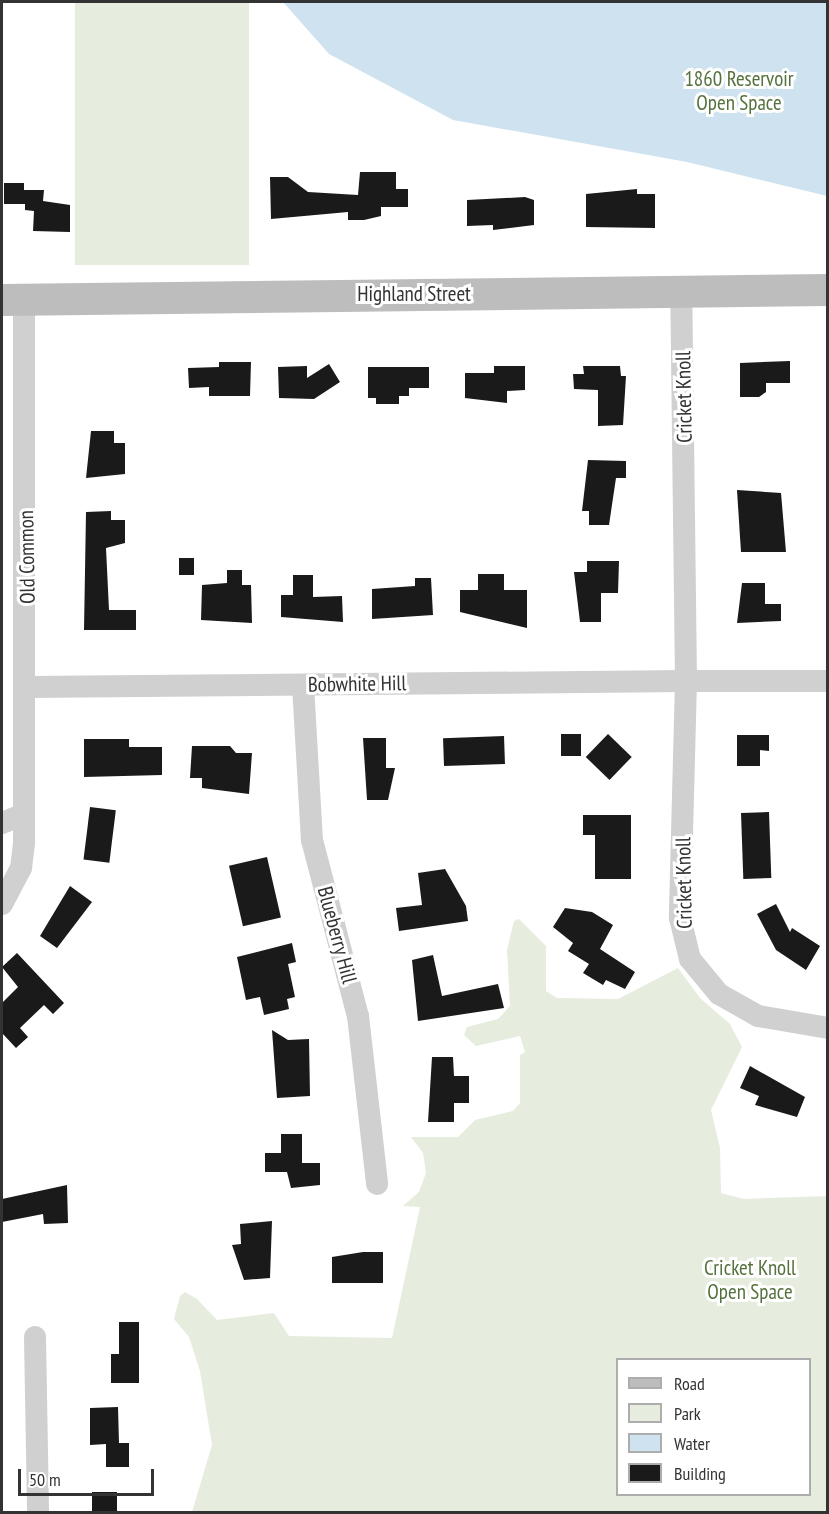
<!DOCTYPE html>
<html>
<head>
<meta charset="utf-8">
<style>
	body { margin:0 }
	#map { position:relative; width:829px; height:1514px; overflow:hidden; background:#fff; font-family:"PT Sans Narrow",sans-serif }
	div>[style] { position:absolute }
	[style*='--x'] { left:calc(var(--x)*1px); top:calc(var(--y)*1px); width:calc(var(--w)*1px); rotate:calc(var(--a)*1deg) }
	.green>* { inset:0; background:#e6ecde; transform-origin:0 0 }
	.water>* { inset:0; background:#cee2ef }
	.building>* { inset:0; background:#1a1a1a; transform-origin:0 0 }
	.minor>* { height:22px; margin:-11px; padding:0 11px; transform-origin:11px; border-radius:11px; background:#d0d0d0 }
	.secondary>* { height:32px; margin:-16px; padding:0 16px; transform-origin:16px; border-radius:16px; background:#bdbdbd }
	span { translate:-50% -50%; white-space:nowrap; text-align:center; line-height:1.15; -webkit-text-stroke:6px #fff; paint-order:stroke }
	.park-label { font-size:21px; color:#55713d }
	.street-label { font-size:21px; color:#333 }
	.frame { position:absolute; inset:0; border:3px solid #333; pointer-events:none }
	.legend { position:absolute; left:616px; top:1358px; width:195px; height:138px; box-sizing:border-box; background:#fff; border:2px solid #adadad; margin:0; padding:8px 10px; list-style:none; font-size:18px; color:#333 }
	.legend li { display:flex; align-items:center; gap:12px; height:30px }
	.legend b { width:30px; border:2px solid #adadad }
	.scale { position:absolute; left:18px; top:1469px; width:136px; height:27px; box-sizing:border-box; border:3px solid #333; border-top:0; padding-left:8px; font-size:18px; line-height:21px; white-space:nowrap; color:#333; -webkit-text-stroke:4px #fff; paint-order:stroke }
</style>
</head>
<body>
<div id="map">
	<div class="green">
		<div style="left:75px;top:2px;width:174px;height:263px"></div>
		<div style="clip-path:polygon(evenodd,519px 919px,546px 946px,546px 991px,557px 998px,618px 999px,678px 968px,700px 998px,730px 1024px,742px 1047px,711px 1110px,720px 1148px,721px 1193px,744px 1199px,827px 1196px,827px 1512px,192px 1512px,212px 1445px,200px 1371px,189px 1337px,174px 1319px,180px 1296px,185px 1292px,197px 1299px,217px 1320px,274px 1313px,289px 1336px,392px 1338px,420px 1207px,403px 1206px,419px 1192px,426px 1173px,423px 1153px,411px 1137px,458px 1137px,475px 1120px,513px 1111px,520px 1103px,520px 1055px,525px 1052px,520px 1036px,476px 1046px,464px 1035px,467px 1027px,498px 1019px,510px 1006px,507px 950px,514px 921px,519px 919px,618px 1360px,810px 1360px,810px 1494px,618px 1494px,618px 1360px)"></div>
	</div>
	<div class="water">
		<div style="clip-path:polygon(283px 2px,827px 2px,827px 196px,687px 162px,453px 120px,329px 54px)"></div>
	</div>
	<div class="building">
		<div style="clip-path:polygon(360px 172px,396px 172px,396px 189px,408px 189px,408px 207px,381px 207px,381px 216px,364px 220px,348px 220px,348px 212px,271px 219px,270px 177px,288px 177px,308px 192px,358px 195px)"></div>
		<div style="clip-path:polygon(4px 183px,24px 183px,24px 190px,44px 190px,43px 201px,70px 205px,70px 232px,33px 231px,34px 211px,25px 210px,25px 204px,4px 204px)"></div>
		<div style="clip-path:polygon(637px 189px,637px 194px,655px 194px,655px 228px,586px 227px,586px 194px)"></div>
		<div style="clip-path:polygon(525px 197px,534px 200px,534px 225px,493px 230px,493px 225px,467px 226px,467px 200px)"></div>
		<div style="clip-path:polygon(790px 361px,790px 383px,766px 383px,766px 392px,759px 397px,740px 397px,740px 363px)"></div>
		<div style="clip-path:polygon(219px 362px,251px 362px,250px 396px,209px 396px,209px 387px,189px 388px,188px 368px,219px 367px)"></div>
		<div style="clip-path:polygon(329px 364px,340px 382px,314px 399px,279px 398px,278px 367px,307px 366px,307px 378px)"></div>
		<div style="clip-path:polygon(494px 366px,525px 366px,525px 390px,507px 391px,507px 403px,465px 398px,465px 373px,494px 373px)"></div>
		<div style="clip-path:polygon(583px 366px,620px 366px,621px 376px,626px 376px,623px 425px,598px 426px,598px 390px,574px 389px,573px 374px,584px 374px)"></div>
		<div style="clip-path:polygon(368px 367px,429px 367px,429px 388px,409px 388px,409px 396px,399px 396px,399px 404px,376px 404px,376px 398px,368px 398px)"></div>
		<div style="clip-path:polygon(91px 431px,114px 431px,114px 443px,125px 443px,125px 474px,86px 478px)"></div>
		<div style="clip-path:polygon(588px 460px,626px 461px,626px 478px,616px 478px,609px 525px,589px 525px,589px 511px,582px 511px)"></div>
		<div style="clip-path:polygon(737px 490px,781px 493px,786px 552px,741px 552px)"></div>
		<div style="clip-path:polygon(111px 511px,111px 520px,125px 520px,125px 543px,106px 548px,109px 610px,136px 610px,136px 630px,84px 630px,86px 512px)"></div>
		<div style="left:194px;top:558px;width:17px;height:15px;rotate:90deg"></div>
		<div style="clip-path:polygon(587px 561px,619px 561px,618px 593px,601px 593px,601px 622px,580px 622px,574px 572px,587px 572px)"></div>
		<div style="clip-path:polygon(227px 570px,242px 570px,242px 585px,251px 585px,252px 623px,201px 620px,202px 585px,227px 583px)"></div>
		<div style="clip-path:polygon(478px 574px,504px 574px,504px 590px,527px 590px,527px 628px,460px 612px,460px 590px,478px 590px)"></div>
		<div style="clip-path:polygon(293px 575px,313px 575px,313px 597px,342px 596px,343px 622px,281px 617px,281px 595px,293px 595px)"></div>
		<div style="clip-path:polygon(415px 578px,431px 578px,433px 615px,372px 619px,372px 589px,415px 586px)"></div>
		<div style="clip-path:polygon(742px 583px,765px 583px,765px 604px,781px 604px,781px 621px,737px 623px)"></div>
		<div style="left:561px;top:734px;width:20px;height:22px"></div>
		<div style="left:608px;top:734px;width:33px;height:32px;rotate:44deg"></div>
		<div style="clip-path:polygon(737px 735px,769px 735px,769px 751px,760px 750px,760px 766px,737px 766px)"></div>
		<div style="left:504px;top:736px;width:28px;height:61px;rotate:88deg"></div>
		<div style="clip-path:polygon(363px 738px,386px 738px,386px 768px,395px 768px,388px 800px,367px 800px)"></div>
		<div style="clip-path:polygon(84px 739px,129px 739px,129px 747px,162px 747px,162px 775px,84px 777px)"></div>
		<div style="clip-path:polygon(192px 746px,230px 746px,236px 753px,252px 753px,249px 794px,202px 788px,202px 778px,190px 778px)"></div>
		<div style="left:90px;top:807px;width:26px;height:53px;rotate:7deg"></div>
		<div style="left:769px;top:812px;width:66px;height:28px;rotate:88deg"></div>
		<div style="clip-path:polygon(583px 815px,631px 815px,631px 879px,595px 879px,595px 835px,583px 835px)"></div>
		<div style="left:267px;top:857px;width:62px;height:39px;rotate:77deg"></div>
		<div style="clip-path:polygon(445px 869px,466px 906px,468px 921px,399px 931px,396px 908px,422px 905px,418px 873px)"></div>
		<div style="clip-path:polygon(70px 886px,92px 902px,57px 948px,40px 936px)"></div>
		<div style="clip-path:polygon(776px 904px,790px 932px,792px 928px,820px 946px,806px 970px,776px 950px,757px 914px)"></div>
		<div style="clip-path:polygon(565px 908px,592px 912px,613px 925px,600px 949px,635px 972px,625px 989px,606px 980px,603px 985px,583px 973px,589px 964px,568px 951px,573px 943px,553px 927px)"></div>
		<div style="clip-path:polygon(292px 943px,296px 962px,288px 964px,295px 997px,287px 999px,289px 1009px,264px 1015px,260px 997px,246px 1000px,237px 957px)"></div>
		<div style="clip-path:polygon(17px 953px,64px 1003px,53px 1014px,44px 1005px,20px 1028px,28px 1037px,16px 1048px,2px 1033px,2px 1003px,18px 987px,2px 967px)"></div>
		<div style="clip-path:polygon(433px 955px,442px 996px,498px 984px,504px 1008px,418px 1021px,412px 960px)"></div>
		<div style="clip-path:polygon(272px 1030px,288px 1040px,309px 1039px,310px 1096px,277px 1098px)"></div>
		<div style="clip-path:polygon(432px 1057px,453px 1057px,454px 1076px,469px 1076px,469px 1103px,454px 1103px,454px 1122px,428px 1122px)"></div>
		<div style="clip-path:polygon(750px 1066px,805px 1097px,797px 1117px,755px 1105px,759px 1096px,740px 1088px)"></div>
		<div style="clip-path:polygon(281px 1134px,302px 1134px,302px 1163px,320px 1163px,320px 1185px,291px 1188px,287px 1172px,265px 1172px,265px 1153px,281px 1153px)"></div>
		<div style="clip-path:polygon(67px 1185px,68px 1223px,44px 1224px,43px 1214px,2px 1222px,2px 1199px)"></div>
		<div style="clip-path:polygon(272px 1221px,270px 1278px,244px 1280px,232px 1245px,241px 1244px,240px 1224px)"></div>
		<div style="clip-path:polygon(363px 1252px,383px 1252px,383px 1283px,332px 1283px,332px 1257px)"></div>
		<div style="clip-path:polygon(119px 1322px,139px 1322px,139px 1383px,111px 1383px,111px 1354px,119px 1354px)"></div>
		<div style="clip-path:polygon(118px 1407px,119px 1443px,129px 1443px,129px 1467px,106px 1467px,106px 1444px,90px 1445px,90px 1408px)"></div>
		<div style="left:117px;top:1492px;width:20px;height:25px;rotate:90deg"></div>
	</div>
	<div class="minor">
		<div style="--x:828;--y:681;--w:142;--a:180"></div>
		<div style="--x:686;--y:681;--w:237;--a:91.5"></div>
		<div style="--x:680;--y:918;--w:42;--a:76.3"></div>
		<div style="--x:690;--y:959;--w:45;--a:50.4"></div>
		<div style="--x:719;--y:994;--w:45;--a:29.4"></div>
		<div style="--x:758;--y:1016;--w:71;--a:9.7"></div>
		<div style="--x:303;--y:685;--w:155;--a:86.7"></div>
		<div style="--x:312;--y:840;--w:182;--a:75.4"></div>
		<div style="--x:358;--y:1016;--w:169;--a:83.5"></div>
		<div style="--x:28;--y:687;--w:658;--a:-0.52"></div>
		<div style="--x:686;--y:681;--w:388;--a:-90.7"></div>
		<div style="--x:2;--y:823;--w:22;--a:-22"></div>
		<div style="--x:2;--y:904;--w:41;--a:-62.2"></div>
		<div style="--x:21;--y:868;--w:26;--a:-83"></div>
		<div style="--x:24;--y:842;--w:542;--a:-90"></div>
		<div style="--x:35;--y:1337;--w:175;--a:89"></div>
	</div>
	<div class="secondary">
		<div style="--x:2;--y:300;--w:826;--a:-0.69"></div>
	</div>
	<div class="park-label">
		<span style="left:739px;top:91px">1860 Reservoir<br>Open Space</span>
		<span style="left:750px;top:1280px">Cricket Knoll<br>Open Space</span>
	</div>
	<div class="street-label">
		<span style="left:414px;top:294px">Highland Street</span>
		<span style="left:684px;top:397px;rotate:-91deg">Cricket Knoll</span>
		<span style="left:27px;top:557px;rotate:-91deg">Old Common</span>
		<span style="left:357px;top:684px;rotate:-1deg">Bobwhite Hill</span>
		<span style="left:684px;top:883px;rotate:-91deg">Cricket Knoll</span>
		<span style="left:337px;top:935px;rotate:75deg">Blueberry Hill</span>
	</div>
	<div class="frame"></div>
	<ul class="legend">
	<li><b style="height:8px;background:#bdbdbd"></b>Road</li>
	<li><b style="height:16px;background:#e6ecde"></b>Park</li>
	<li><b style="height:16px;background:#cee2ef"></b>Water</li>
	<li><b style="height:16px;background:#1a1a1a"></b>Building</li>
	</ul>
	<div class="scale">50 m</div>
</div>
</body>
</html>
